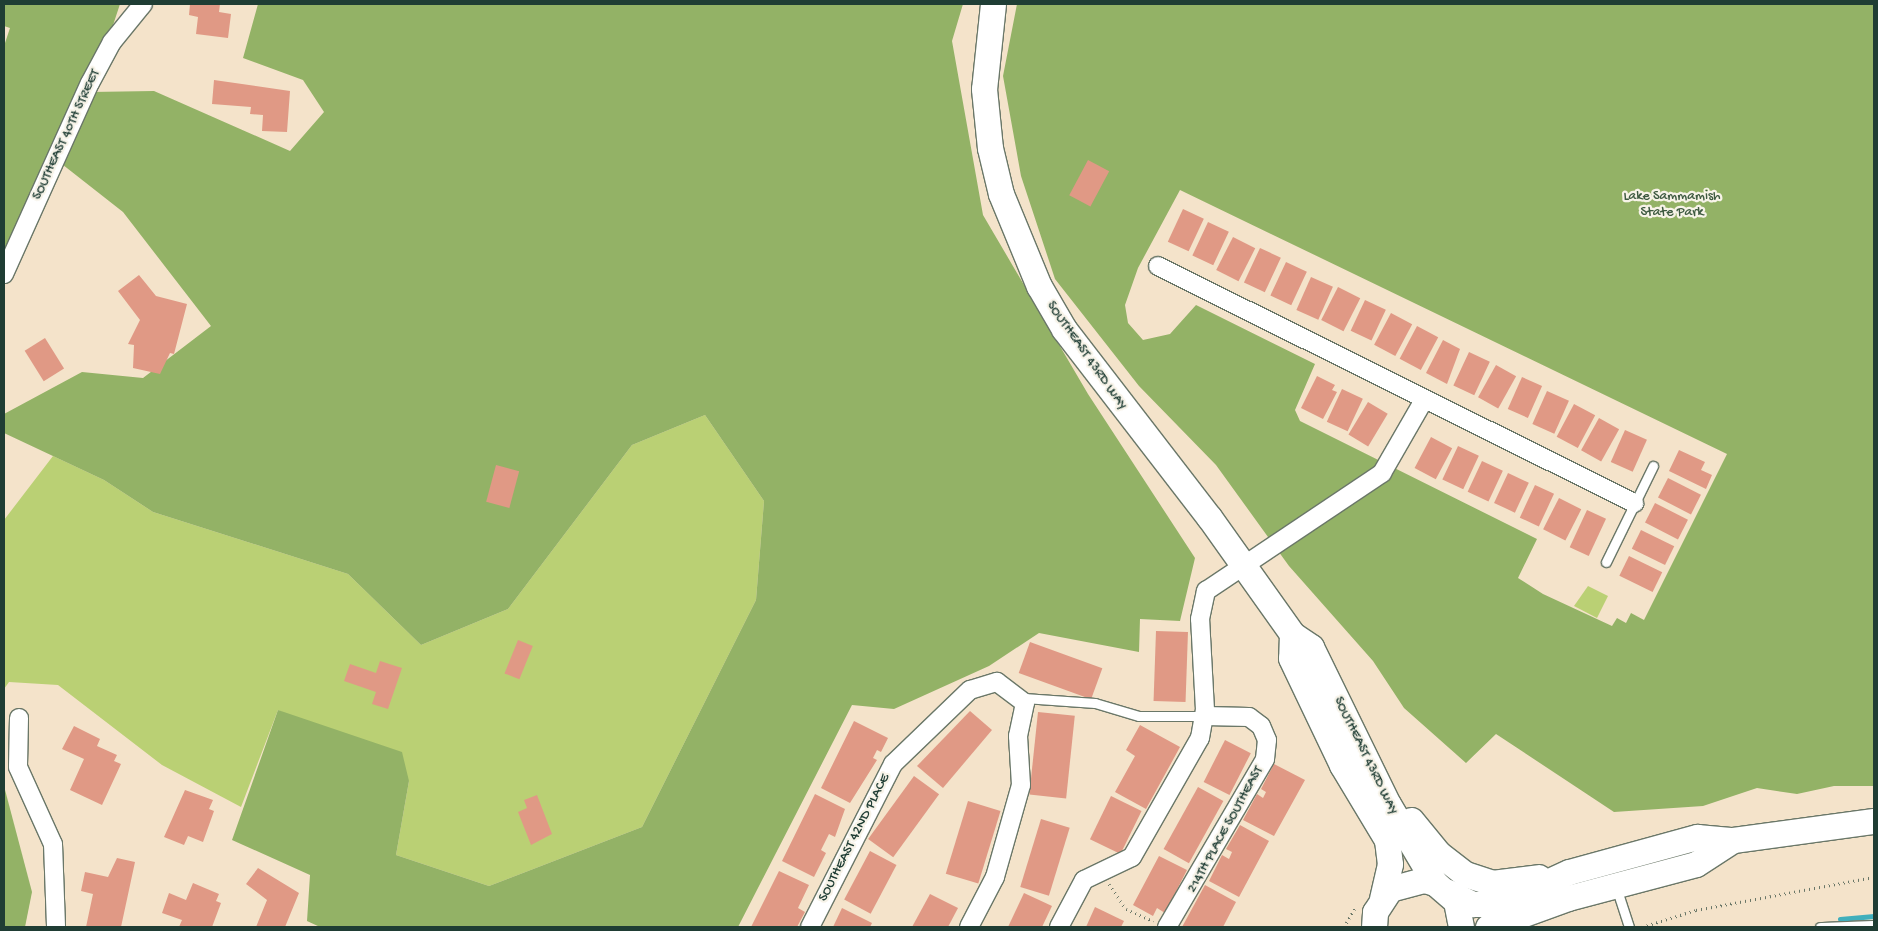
<!DOCTYPE html>
<html>
<head>
<meta charset="utf-8">
<style>
	body { margin:0 }
	#map { position:relative; width:1878px; height:931px; overflow:hidden; background:#f4e3ca; font-family:"Gochi Hand",sans-serif }
	div>[style] { position:absolute }
	[style*='--x'] { left:calc(var(--x)*1px); top:calc(var(--y)*1px); width:calc(var(--w)*1px); rotate:calc(var(--a)*1deg) }
	.green>* { inset:0; background:#bad074 }
	.forest>* { inset:0; background:#93b266 }
	.stream>* { height:5px; margin:-2.5px; padding:0 2.5px; transform-origin:2.5px; border-radius:2.5px; background:#40afbc }
	.building>* { inset:0; background:#e09985; transform-origin:0 0 }
	.path>* { height:3px; margin-top:-1.5px; transform-origin:0; background:repeating-linear-gradient(90deg,#6a7768 0 1px,transparent 0 5px) }
	.roads { filter:drop-shadow(1px 0 #6a7768) drop-shadow(-1px 0 #6a7768) drop-shadow(0 1px #6a7768) drop-shadow(0 -1px #6a7768) }
	.service>* { height:9px; margin:-4.5px; padding:0 4.5px; transform-origin:4.5px; border-radius:4.5px; background:#fff }
	.minor>* { height:18px; margin:-9px; padding:0 9px; transform-origin:9px; border-radius:9px; background:#fff }
	.secondary>* { height:25px; margin:-12.5px; padding:0 12.5px; transform-origin:12.5px; border-radius:12.5px; background:#fff }
	span { translate:-50% -50%; white-space:nowrap; text-align:center; line-height:1.15; -webkit-text-stroke:4.5px #f7f3e8; paint-order:stroke }
	.street-label { font-size:14px; color:#1f3d34 }
	.park-label { font-size:14px; color:#3e5a41 }
	.frame { position:absolute; inset:0; border:5px solid #1f3d34; pointer-events:none }
</style>
</head>
<body>
<div id="map">
	<div class="green">
		<div style="clip-path:polygon(705px 415px,764px 501px,756px 600px,642px 827px,489px 886px,396px 855px,409px 781px,278px 710px,241px 807px,162px 765px,58px 685px,9px 682px,4px 689px,4px 520px,53px 456px,104px 480px,153px 512px,348px 574px,421px 645px,508px 609px,632px 445px)"></div>
		<div style="clip-path:polygon(1588px 586px,1608px 596px,1597px 618px,1574px 606px)"></div>
	</div>
	<div class="forest">
		<div style="clip-path:polygon(4px 4px,120px 4px,91px 92px,154px 91px,290px 151px,324px 112px,303px 80px,243px 58px,258px 4px,963px 4px,952px 41px,983px 215px,1088px 394px,1195px 558px,1180px 621px,1140px 619px,1139px 652px,1039px 633px,989px 666px,894px 709px,852px 705px,738px 927px,320px 927px,307px 921px,310px 875px,232px 840px,278px 710px,402px 752px,409px 781px,396px 855px,489px 886px,642px 827px,756px 600px,764px 501px,705px 415px,632px 445px,508px 609px,421px 645px,348px 574px,153px 512px,104px 480px,4px 433px,4px 414px,82px 372px,143px 378px,211px 326px,123px 212px,58px 161px,4px 268px,4px 46px,10px 28px,4px 26px)"></div>
		<div style="clip-path:polygon(evenodd,1017px 4px,1874px 4px,1874px 786px,1834px 786px,1797px 794px,1757px 788px,1703px 806px,1614px 812px,1496px 734px,1466px 763px,1404px 708px,1373px 661px,1289px 566px,1216px 465px,1139px 386px,1055px 279px,1021px 176px,1003px 76px,1017px 4px,1180px 190px,1727px 454px,1644px 620px,1631px 613px,1626px 623px,1617px 618px,1612px 626px,1543px 594px,1518px 578px,1537px 539px,1300px 421px,1295px 410px,1315px 364px,1196px 305px,1170px 334px,1143px 340px,1128px 323px,1125px 305px,1138px 268px,1180px 190px)"></div>
		<div style="clip-path:polygon(4px 786px,32px 892px,25px 927px,4px 927px)"></div>
	</div>
	<div class="stream">
		<div style="--x:1840;--y:919;--w:34;--a:-5"></div>
	</div>
	<div class="building">
		<div style="clip-path:polygon(190px 4px,220px 4px,219px 12px,231px 14px,228px 38px,196px 34px,198px 17px,189px 15px)"></div>
		<div style="clip-path:polygon(214px 80px,290px 91px,287px 132px,262px 131px,263px 115px,250px 114px,251px 107px,212px 104px)"></div>
		<div style="left:1088px;top:160px;width:24px;height:40px;rotate:28deg"></div>
		<div style="left:1183px;top:209px;width:23px;height:36px;rotate:25deg"></div>
		<div style="left:1208px;top:222px;width:23px;height:37px;rotate:25deg"></div>
		<div style="left:1233px;top:237px;width:25px;height:37px;rotate:27deg"></div>
		<div style="left:1260px;top:248px;width:23px;height:38px;rotate:25deg"></div>
		<div style="left:1286px;top:262px;width:23px;height:37px;rotate:25deg"></div>
		<div style="clip-path:polygon(139px 275px,156px 296px,187px 304px,174px 354px,170px 353px,160px 374px,133px 368px,134px 345px,128px 344px,140px 320px,118px 291px)"></div>
		<div style="left:1311px;top:277px;width:24px;height:36px;rotate:24deg"></div>
		<div style="left:1338px;top:287px;width:25px;height:37px;rotate:27deg"></div>
		<div style="left:1365px;top:300px;width:23px;height:34px;rotate:25deg"></div>
		<div style="left:1391px;top:313px;width:24px;height:36px;rotate:28deg"></div>
		<div style="left:1417px;top:326px;width:24px;height:37px;rotate:28deg"></div>
		<div style="left:45px;top:338px;width:36px;height:24px;rotate:58deg"></div>
		<div style="clip-path:polygon(1443px 340px,1460px 349px,1447px 384px,1426px 373px)"></div>
		<div style="left:1469px;top:352px;width:23px;height:37px;rotate:25deg"></div>
		<div style="left:1496px;top:365px;width:23px;height:37px;rotate:29deg"></div>
		<div style="clip-path:polygon(1317px 376px,1335px 385px,1332px 390px,1337px 392px,1323px 419px,1301px 408px)"></div>
		<div style="left:1522px;top:377px;width:22px;height:35px;rotate:24deg"></div>
		<div style="left:1342px;top:389px;width:23px;height:36px;rotate:25deg"></div>
		<div style="left:1547px;top:391px;width:24px;height:36px;rotate:24deg"></div>
		<div style="left:1368px;top:402px;width:23px;height:38px;rotate:31deg"></div>
		<div style="left:1574px;top:404px;width:24px;height:37px;rotate:28deg"></div>
		<div style="left:1599px;top:418px;width:23px;height:37px;rotate:29deg"></div>
		<div style="left:1625px;top:430px;width:24px;height:35px;rotate:24deg"></div>
		<div style="left:1431px;top:437px;width:24px;height:35px;rotate:28deg"></div>
		<div style="left:1458px;top:446px;width:23px;height:37px;rotate:25deg"></div>
		<div style="clip-path:polygon(1679px 450px,1705px 462px,1701px 470px,1712px 475px,1706px 489px,1669px 471px)"></div>
		<div style="left:1482px;top:461px;width:23px;height:34px;rotate:25deg"></div>
		<div style="left:496px;top:465px;width:24px;height:38px;rotate:15deg"></div>
		<div style="left:1508px;top:473px;width:23px;height:33px;rotate:25deg"></div>
		<div style="left:1668px;top:478px;width:37px;height:22px;rotate:27deg"></div>
		<div style="left:1535px;top:485px;width:21px;height:36px;rotate:25deg"></div>
		<div style="left:1559px;top:498px;width:25px;height:35px;rotate:27deg"></div>
		<div style="left:1655px;top:503px;width:37px;height:22px;rotate:27deg"></div>
		<div style="left:1587px;top:510px;width:21px;height:41px;rotate:25deg"></div>
		<div style="left:1641px;top:530px;width:37px;height:21px;rotate:26deg"></div>
		<div style="left:1629px;top:556px;width:37px;height:22px;rotate:26deg"></div>
		<div style="left:1156px;top:631px;width:32px;height:70px;rotate:2deg"></div>
		<div style="left:518px;top:640px;width:16px;height:36px;rotate:22deg"></div>
		<div style="left:1030px;top:642px;width:77px;height:33px;rotate:20deg"></div>
		<div style="clip-path:polygon(380px 661px,402px 668px,388px 709px,372px 704px,376px 692px,344px 681px,350px 664px,376px 673px)"></div>
		<div style="clip-path:polygon(970px 711px,992px 730px,943px 788px,917px 766px)"></div>
		<div style="left:1038px;top:712px;width:37px;height:83px;rotate:6deg"></div>
		<div style="clip-path:polygon(854px 721px,888px 738px,881px 752px,877px 750px,873px 758px,877px 760px,850px 803px,821px 788px)"></div>
		<div style="clip-path:polygon(1140px 725px,1180px 747px,1146px 809px,1115px 792px,1135px 756px,1126px 750px)"></div>
		<div style="clip-path:polygon(74px 726px,100px 739px,97px 746px,117px 755px,114px 761px,121px 764px,102px 805px,70px 790px,84px 759px,62px 749px)"></div>
		<div style="left:1225px;top:740px;width:29px;height:47px;rotate:27deg"></div>
		<div style="clip-path:polygon(1274px 764px,1305px 780px,1274px 836px,1243px 820px,1257px 794px,1263px 798px,1266px 792px,1261px 789px)"></div>
		<div style="left:914px;top:776px;width:31px;height:78px;rotate:36deg"></div>
		<div style="left:1198px;top:787px;width:29px;height:71px;rotate:29deg"></div>
		<div style="clip-path:polygon(185px 790px,213px 800px,209px 809px,214px 811px,203px 842px,188px 836px,184px 845px,164px 837px)"></div>
		<div style="clip-path:polygon(815px 794px,845px 809px,835px 837px,829px 834px,821px 850px,826px 853px,814px 877px,782px 861px)"></div>
		<div style="clip-path:polygon(537px 795px,552px 834px,531px 845px,518px 812px,527px 808px,524px 800px)"></div>
		<div style="left:1111px;top:796px;width:34px;height:48px;rotate:26deg"></div>
		<div style="left:968px;top:801px;width:34px;height:76px;rotate:17deg"></div>
		<div style="left:1041px;top:819px;width:30px;height:71px;rotate:17deg"></div>
		<div style="clip-path:polygon(1240px 825px,1269px 841px,1239px 897px,1209px 881px,1222px 855px,1229px 859px,1232px 852px,1226px 849px)"></div>
		<div style="left:870px;top:851px;width:30px;height:55px;rotate:28deg"></div>
		<div style="clip-path:polygon(1159px 856px,1187px 870px,1165px 913px,1157px 908px,1153px 916px,1133px 905px)"></div>
		<div style="clip-path:polygon(117px 858px,135px 862px,121px 927px,86px 927px,93px 894px,81px 891px,85px 872px,108px 877px)"></div>
		<div style="clip-path:polygon(258px 868px,299px 893px,285px 927px,256px 927px,267px 900px,246px 884px)"></div>
		<div style="clip-path:polygon(779px 871px,809px 885px,798px 908px,805px 912px,797px 927px,751px 927px)"></div>
		<div style="clip-path:polygon(193px 883px,219px 894px,216px 901px,221px 903px,212px 927px,179px 927px,182px 920px,162px 913px,169px 893px,186px 900px)"></div>
		<div style="clip-path:polygon(1205px 885px,1236px 902px,1223px 927px,1182px 927px)"></div>
		<div style="clip-path:polygon(1024px 893px,1052px 906px,1042px 927px,1008px 927px)"></div>
		<div style="clip-path:polygon(930px 894px,958px 908px,948px 927px,912px 927px)"></div>
		<div style="clip-path:polygon(1095px 907px,1124px 921px,1121px 927px,1086px 927px)"></div>
		<div style="clip-path:polygon(842px 908px,872px 923px,870px 927px,833px 927px)"></div>
	</div>
	<div class="path">
		<div style="--x:1109;--y:884;--w:30;--a:56"></div>
		<div style="--x:1126;--y:909;--w:30;--a:24"></div>
		<div style="--x:1344;--y:927;--w:22;--a:-60"></div>
		<div style="--x:1642;--y:927;--w:57;--a:-17.5"></div>
		<div style="--x:1696;--y:910;--w:181;--a:-10.5"></div>
	</div>
	<div class="roads">
		<div class="service">
			<div style="--x:1606;--y:562;--w:107;--a:-63.9"></div>
			<div style="--x:1024;--y:698;--w:71;--a:4"></div>
			<div style="--x:1095;--y:703;--w:46;--a:16.5"></div>
			<div style="--x:1139;--y:716;--w:66;--a:0"></div>
			<div style="--x:1616;--y:887;--w:42;--a:72"></div>
			<div style="--x:1820;--y:927;--w:54;--a:-2.1"></div>
		</div>
		<div class="minor">
			<div style="--x:1158;--y:266;--w:532;--a:26.47"></div>
			<div style="--x:4;--y:274;--w:209;--a:-65.8"></div>
			<div style="--x:90;--y:83;--w:47;--a:-61.8"></div>
			<div style="--x:112;--y:42;--w:49;--a:-50.8"></div>
			<div style="--x:19;--y:718;--w:49;--a:91.2"></div>
			<div style="--x:18;--y:767;--w:85;--a:65.6"></div>
			<div style="--x:53;--y:844;--w:83;--a:87.9"></div>
			<div style="--x:810;--y:927;--w:183;--a:-63"></div>
			<div style="--x:893;--y:764;--w:107;--a:-43.9"></div>
			<div style="--x:970;--y:690;--w:28;--a:-17"></div>
			<div style="--x:997;--y:682;--w:35;--a:37"></div>
			<div style="--x:1025;--y:703;--w:34;--a:102"></div>
			<div style="--x:1018;--y:736;--w:49;--a:86.5"></div>
			<div style="--x:1021;--y:785;--w:96;--a:105.8"></div>
			<div style="--x:995;--y:877;--w:56;--a:117.5"></div>
			<div style="--x:1059;--y:927;--w:53;--a:-62"></div>
			<div style="--x:1084;--y:880;--w:53;--a:-25.6"></div>
			<div style="--x:1132;--y:857;--w:137;--a:-60.3"></div>
			<div style="--x:1200;--y:738;--w:28;--a:-80"></div>
			<div style="--x:1205;--y:710;--w:91;--a:-93.1"></div>
			<div style="--x:1200;--y:619;--w:29;--a:-78"></div>
			<div style="--x:1206;--y:591;--w:212;--a:-33.8"></div>
			<div style="--x:1382;--y:473;--w:84;--a:-60.1"></div>
			<div style="--x:1167;--y:927;--w:194;--a:-59.7"></div>
			<div style="--x:1265;--y:759;--w:19;--a:-84"></div>
			<div style="--x:1267;--y:740;--w:15;--a:-113"></div>
			<div style="--x:1261;--y:726;--w:15;--a:-143"></div>
			<div style="--x:1249;--y:717;--w:44;--a:-178.7"></div>
		</div>
		<div class="secondary">
			<div style="--x:993;--y:4;--w:85;--a:96"></div>
			<div style="--x:984;--y:89;--w:59;--a:84.2"></div>
			<div style="--x:990;--y:148;--w:47;--a:76.6"></div>
			<div style="--x:1001;--y:194;--w:100;--a:67.6"></div>
			<div style="--x:1039;--y:286;--w:50;--a:59.8"></div>
			<div style="--x:1064;--y:329;--w:237;--a:52.4"></div>
			<div style="--x:1209;--y:517;--w:143;--a:54.6"></div>
			<div style="--x:1292;--y:634;--w:23;--a:34"></div>
			<div style="--x:1311;--y:647;--w:175;--a:63.9"></div>
			<div style="--x:1388;--y:804;--w:92;--a:59.3"></div>
			<div style="--x:1292;--y:634;--w:24;--a:92"></div>
			<div style="--x:1291;--y:658;--w:119;--a:64.5"></div>
			<div style="--x:1342;--y:765;--w:87;--a:59"></div>
			<div style="--x:1387;--y:840;--w:24;--a:83"></div>
			<div style="--x:1390;--y:864;--w:35;--a:103"></div>
			<div style="--x:1411;--y:820;--w:43;--a:50.7"></div>
			<div style="--x:1438;--y:853;--w:34;--a:38"></div>
			<div style="--x:1465;--y:874;--w:28;--a:18"></div>
			<div style="--x:1492;--y:883;--w:47;--a:-7.3"></div>
			<div style="--x:1448;--y:892;--w:28;--a:26"></div>
			<div style="--x:1473;--y:904;--w:26;--a:0"></div>
			<div style="--x:1499;--y:904;--w:77;--a:-24.6"></div>
			<div style="--x:1569;--y:872;--w:133;--a:-15.3"></div>
			<div style="--x:1697;--y:837;--w:36;--a:5"></div>
			<div style="--x:1733;--y:840;--w:142;--a:-7.7"></div>
			<div style="--x:1374;--y:927;--w:15;--a:-86"></div>
			<div style="--x:1375;--y:912;--w:27;--a:-57"></div>
			<div style="--x:1390;--y:889;--w:35;--a:-15"></div>
			<div style="--x:1424;--y:880;--w:11;--a:15"></div>
			<div style="--x:1435;--y:883;--w:28;--a:41"></div>
			<div style="--x:1456;--y:901;--w:26;--a:79"></div>
			<div style="--x:1488;--y:927;--w:85;--a:-19.9"></div>
			<div style="--x:1568;--y:898;--w:132;--a:-14.9"></div>
			<div style="--x:1696;--y:864;--w:44;--a:-33"></div>
		</div>
	</div>
	<div class="street-label">
		<span style="left:67px;top:135px;rotate:-65deg">SOUTHEAST 40TH STREET</span>
		<span style="left:1086px;top:356px;rotate:55deg">SOUTHEAST 43RD WAY</span>
		<span style="left:1365px;top:756px;rotate:64deg">SOUTHEAST 43RD WAY</span>
		<span style="left:1226px;top:830px;rotate:-61deg">214TH PLACE SOUTHEAST</span>
		<span style="left:855px;top:838px;rotate:-63deg">SOUTHEAST 42ND PLACE</span>
	</div>
	<div class="park-label">
		<span style="left:1672px;top:205px">Lake Sammamish<br>State Park</span>
	</div>
	<div class="frame"></div>
</div>
</body>
</html>
